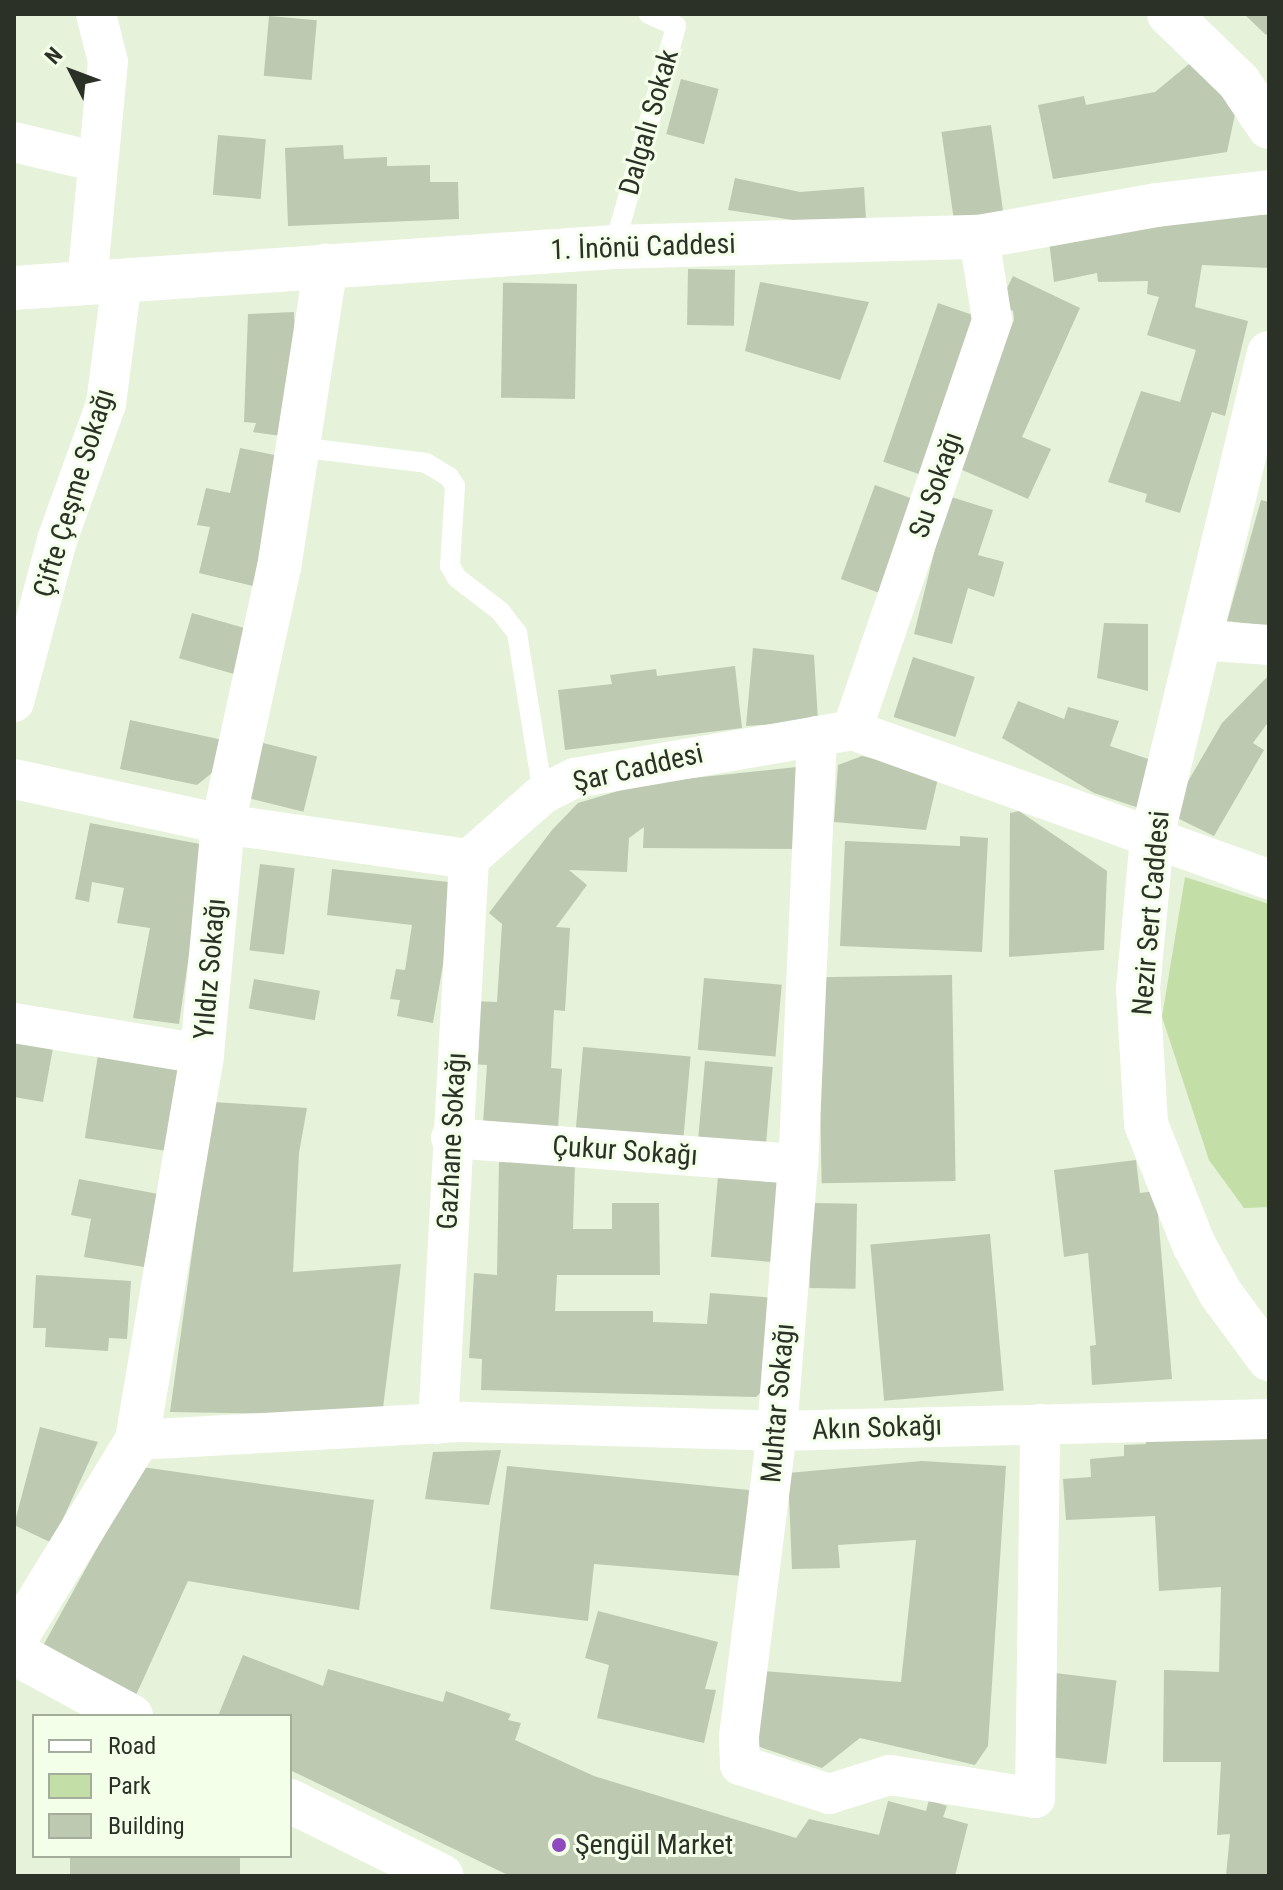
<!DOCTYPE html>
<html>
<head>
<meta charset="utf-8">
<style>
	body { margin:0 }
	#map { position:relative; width:1283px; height:1890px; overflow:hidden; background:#e6f2d9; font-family:"Roboto Condensed",sans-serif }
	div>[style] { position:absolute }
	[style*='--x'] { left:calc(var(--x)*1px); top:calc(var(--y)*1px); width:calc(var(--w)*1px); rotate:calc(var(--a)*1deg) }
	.green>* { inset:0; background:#c3dea7 }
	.building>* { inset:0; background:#bdc9b1; transform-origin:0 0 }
	.lane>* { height:20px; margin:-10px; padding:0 10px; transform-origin:10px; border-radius:10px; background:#fff }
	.street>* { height:40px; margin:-20px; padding:0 20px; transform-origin:20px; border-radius:20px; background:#fff }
	.secondary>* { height:44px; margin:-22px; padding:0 22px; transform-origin:22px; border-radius:22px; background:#fff }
	.dots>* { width:22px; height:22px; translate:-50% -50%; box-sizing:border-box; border:4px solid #f4ffea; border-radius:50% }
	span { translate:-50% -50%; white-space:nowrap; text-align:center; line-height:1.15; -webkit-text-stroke:6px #f4ffea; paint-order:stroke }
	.street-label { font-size:28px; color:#2c3128 }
	.poi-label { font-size:28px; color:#2c3128 }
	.left { translate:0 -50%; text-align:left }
	.frame { position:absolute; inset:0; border:16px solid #2c3128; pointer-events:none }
	.legend { position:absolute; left:32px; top:1714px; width:260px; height:144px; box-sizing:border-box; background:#f4ffea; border:2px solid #a4ad9c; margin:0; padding:10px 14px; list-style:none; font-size:24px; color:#2c3128 }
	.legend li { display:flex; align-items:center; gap:16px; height:40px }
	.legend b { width:40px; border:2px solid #a4ad9c }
	.north { position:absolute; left:32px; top:32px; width:80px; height:80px; -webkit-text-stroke:6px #f4ffea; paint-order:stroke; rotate:312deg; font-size:22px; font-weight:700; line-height:32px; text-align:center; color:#2c3128 }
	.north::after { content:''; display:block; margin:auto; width:28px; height:36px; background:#2c3128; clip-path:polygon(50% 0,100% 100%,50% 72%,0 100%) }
</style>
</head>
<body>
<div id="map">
	<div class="green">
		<div style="clip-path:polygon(1185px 877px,1269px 904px,1269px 1207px,1244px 1208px,1209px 1160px,1162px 1017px)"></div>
	</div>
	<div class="building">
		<div style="clip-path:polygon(1244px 14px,1269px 14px,1269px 31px,1266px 35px)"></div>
		<div style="left:269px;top:16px;width:48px;height:60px;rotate:5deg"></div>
		<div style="clip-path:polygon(1189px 64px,1237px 105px,1227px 152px,1053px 179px,1038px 105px,1084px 96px,1086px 105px,1155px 92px)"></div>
		<div style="left:681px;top:79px;width:39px;height:57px;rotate:15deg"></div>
		<div style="left:991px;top:125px;width:88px;height:50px;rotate:82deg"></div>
		<div style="left:218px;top:135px;width:48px;height:60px;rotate:5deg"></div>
		<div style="clip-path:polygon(343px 145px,344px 159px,387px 157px,387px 166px,430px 165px,430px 182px,458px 182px,459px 219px,288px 226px,285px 148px)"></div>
		<div style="clip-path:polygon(735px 178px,800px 192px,864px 187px,866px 220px,793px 220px,728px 210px)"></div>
		<div style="clip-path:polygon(1206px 211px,1269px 215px,1269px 268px,1202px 265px,1195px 307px,1248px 321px,1225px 416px,1212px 412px,1180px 513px,1145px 502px,1147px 494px,1108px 482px,1141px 391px,1180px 402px,1196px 350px,1147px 335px,1159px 297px,1147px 294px,1148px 281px,1098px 282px,1097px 273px,1054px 282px,1049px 241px)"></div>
		<div style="left:688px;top:269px;width:47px;height:56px;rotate:1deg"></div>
		<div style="clip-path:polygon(1013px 276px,1080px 308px,1022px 437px,1051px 449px,1028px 499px,951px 465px,1014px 320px,1013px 311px,999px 304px)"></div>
		<div style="clip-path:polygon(760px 282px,869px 302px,840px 380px,745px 351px)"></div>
		<div style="left:577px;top:284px;width:115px;height:74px;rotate:91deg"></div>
		<div style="left:938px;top:303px;width:42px;height:168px;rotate:19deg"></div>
		<div style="clip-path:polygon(294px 312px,296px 379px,289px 437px,253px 432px,256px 423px,244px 422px,248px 314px)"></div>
		<div style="clip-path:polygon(240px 448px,284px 457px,253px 586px,199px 573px,210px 527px,197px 525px,206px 488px,230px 493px)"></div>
		<div style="left:875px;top:485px;width:45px;height:100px;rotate:20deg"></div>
		<div style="clip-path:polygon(948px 496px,993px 510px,978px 555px,1004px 562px,994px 597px,968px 588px,952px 644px,914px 634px)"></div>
		<div style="clip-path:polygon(1261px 500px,1269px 502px,1269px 626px,1227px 621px)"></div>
		<div style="left:192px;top:613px;width:58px;height:47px;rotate:16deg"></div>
		<div style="clip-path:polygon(1104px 623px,1148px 624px,1148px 691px,1097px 678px)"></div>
		<div style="clip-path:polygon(753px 648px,814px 655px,818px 721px,746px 726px)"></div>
		<div style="left:913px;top:657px;width:65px;height:63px;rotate:18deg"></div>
		<div style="clip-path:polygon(735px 666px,742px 728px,565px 750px,558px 690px,612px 684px,610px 675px,656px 669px,657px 676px)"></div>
		<div style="clip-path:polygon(1269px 675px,1269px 721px,1253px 743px,1264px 750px,1214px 836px,1169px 814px,1222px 723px)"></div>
		<div style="clip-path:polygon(1018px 701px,1064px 719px,1068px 707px,1119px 721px,1110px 746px,1157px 762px,1142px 809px,1094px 793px,1002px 738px)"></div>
		<div style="clip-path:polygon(130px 720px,223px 740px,218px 768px,197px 785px,120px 769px)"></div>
		<div style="left:259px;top:742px;width:60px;height:57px;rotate:14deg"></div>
		<div style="clip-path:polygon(862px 756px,939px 774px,926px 830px,834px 822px,838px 765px)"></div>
		<div style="clip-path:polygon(806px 766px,797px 849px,643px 848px,644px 827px,629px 838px,627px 872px,569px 870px,587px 885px,556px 927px,570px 928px,565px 1011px,554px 1010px,551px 1068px,562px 1069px,558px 1128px,483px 1123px,487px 1065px,471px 1064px,474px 1001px,497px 1002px,502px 924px,489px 913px,552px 830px,578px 803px,645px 783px)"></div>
		<div style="clip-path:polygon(1019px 811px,1107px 871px,1104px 950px,1009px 957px,1010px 813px)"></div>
		<div style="clip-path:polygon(90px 823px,205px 845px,179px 1024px,133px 1018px,150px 928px,117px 923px,124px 888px,92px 882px,89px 902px,75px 899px)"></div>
		<div style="clip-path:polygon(960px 836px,988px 838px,982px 952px,840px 946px,845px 841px,960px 846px)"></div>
		<div style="left:260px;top:864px;width:35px;height:87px;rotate:7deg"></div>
		<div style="clip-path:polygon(332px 869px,457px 883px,433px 1023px,397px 1016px,400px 1000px,390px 999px,396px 969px,405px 970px,412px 925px,327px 915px)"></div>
		<div style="left:952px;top:975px;width:206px;height:134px;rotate:89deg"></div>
		<div style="left:704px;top:978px;width:78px;height:72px;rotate:5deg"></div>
		<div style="left:254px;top:979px;width:67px;height:30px;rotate:10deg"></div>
		<div style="clip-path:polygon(14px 1041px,53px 1048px,43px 1102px,14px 1097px)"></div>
		<div style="left:583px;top:1047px;width:108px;height:81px;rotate:5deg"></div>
		<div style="left:98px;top:1055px;width:83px;height:84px;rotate:9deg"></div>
		<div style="left:705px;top:1061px;width:68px;height:79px;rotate:5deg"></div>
		<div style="clip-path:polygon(213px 1102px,307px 1108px,299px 1153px,293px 1272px,401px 1264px,382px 1416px,170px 1412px)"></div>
		<div style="clip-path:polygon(1136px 1160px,1140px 1193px,1156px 1191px,1172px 1379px,1092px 1385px,1090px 1346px,1096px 1345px,1088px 1253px,1064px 1257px,1054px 1170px)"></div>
		<div style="clip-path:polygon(499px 1162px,575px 1163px,573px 1229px,612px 1229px,612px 1203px,659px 1203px,660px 1275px,557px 1275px,555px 1311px,653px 1311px,653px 1322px,707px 1324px,710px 1293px,776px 1298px,769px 1385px,756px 1397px,481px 1390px,482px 1359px,469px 1358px,474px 1273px,497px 1275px)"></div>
		<div style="left:718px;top:1176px;width:62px;height:81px;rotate:5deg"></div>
		<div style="clip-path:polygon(79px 1179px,158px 1194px,144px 1267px,84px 1257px,91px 1219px,71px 1215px)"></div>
		<div style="left:811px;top:1203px;width:46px;height:85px;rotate:1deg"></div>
		<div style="left:990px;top:1234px;width:157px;height:120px;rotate:85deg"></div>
		<div style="clip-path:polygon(36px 1275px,131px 1281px,127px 1339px,109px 1338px,108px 1351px,45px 1347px,46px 1328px,33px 1328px)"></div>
		<div style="clip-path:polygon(1269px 1426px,1269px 1876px,1226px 1876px,1230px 1834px,1217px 1835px,1221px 1762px,1163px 1762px,1164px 1670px,1219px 1672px,1221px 1587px,1159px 1591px,1155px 1516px,1066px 1520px,1063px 1479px,1091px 1477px,1090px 1459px,1124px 1456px,1124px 1445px,1146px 1444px,1146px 1435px)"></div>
		<div style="clip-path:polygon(40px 1427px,98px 1442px,52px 1543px,14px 1525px)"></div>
		<div style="clip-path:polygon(501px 1450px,489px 1505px,425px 1499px,433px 1452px)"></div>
		<div style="clip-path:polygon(922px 1461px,1006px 1466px,988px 1746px,975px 1765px,860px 1738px,822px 1768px,757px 1746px,763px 1671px,901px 1682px,916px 1540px,838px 1545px,840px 1568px,792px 1569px,788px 1473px)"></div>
		<div style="clip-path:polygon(507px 1466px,749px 1490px,743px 1576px,594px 1564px,588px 1621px,490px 1609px)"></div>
		<div style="clip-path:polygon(142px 1467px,374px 1500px,359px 1610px,188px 1581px,136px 1695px,44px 1644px)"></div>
		<div style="clip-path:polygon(598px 1611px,718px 1642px,705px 1689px,716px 1690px,704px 1743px,597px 1718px,609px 1665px,585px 1658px)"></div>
		<div style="clip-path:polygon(243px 1655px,323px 1686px,328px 1669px,443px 1702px,446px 1691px,511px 1714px,508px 1720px,521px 1723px,515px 1740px,594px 1776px,796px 1838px,809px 1819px,879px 1835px,888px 1801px,926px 1811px,929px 1800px,947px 1806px,943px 1817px,968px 1824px,955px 1876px,510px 1876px,290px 1770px,290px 1716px,218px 1716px)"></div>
		<div style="left:1047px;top:1672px;width:70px;height:84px;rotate:7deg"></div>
		<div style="left:70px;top:1856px;width:170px;height:22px"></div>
	</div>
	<div class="lane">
		<div style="--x:614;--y:247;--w:230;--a:-74.3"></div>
		<div style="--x:676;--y:26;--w:30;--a:-156"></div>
		<div style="--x:298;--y:447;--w:129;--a:7.1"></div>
		<div style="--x:426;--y:463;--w:27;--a:31"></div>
		<div style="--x:449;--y:477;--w:11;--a:56"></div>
		<div style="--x:455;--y:486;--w:80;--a:93.6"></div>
		<div style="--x:450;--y:566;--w:14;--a:60"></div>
		<div style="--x:457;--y:578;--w:54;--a:37.5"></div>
		<div style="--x:500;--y:611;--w:28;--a:52"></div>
		<div style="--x:517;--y:633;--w:163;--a:80.8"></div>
	</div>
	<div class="street">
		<div style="--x:14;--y:142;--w:85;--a:13.5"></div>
		<div style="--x:87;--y:283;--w:222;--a:-84.6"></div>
		<div style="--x:108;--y:62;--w:49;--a:-104"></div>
		<div style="--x:1198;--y:640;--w:71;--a:4"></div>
		<div style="--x:14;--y:702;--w:168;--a:-75.1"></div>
		<div style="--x:57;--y:540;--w:145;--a:-70.2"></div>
		<div style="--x:106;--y:404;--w:124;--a:-82.6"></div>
		<div style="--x:852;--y:730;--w:433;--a:-71.1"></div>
		<div style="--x:992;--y:320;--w:84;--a:-98.9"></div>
		<div style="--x:817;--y:736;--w:428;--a:92.5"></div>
		<div style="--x:798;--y:1164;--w:268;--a:94.5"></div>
		<div style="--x:777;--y:1431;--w:308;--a:97.1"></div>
		<div style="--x:739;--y:1737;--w:28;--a:88"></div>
		<div style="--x:740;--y:1765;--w:94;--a:18"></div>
		<div style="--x:829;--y:1794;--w:64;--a:-17.3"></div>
		<div style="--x:890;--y:1775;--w:147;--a:9"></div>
		<div style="--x:1035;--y:1798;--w:374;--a:-89.2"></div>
		<div style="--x:14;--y:779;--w:214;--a:12.2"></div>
		<div style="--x:223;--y:824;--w:248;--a:8.1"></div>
		<div style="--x:469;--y:859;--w:98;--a:-41.3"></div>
		<div style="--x:543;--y:794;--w:36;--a:-27"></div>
		<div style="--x:575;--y:778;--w:281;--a:-9.8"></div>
		<div style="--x:852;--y:730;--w:443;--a:19.7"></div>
		<div style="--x:14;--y:1023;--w:191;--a:9.4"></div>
		<div style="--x:451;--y:1138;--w:348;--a:4.3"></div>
		<div style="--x:438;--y:1424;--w:566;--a:-86.86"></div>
		<div style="--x:137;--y:1440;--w:327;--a:-3.2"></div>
		<div style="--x:464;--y:1422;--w:313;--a:1.6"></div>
		<div style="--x:777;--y:1431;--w:492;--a:-1.4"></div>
	</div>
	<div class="secondary">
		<div style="--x:1169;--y:14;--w:98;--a:44.2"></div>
		<div style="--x:1239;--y:82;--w:54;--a:56.3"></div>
		<div style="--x:14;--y:288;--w:601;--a:-3.91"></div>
		<div style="--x:614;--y:247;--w:365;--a:-1.6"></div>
		<div style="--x:979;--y:237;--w:181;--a:-10.2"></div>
		<div style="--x:1157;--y:205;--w:113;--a:-6.6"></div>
		<div style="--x:1269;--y:353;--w:499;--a:103.6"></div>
		<div style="--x:1152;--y:838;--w:151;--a:95.3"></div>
		<div style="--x:1138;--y:988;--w:136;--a:86.6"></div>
		<div style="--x:1146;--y:1124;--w:130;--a:68.4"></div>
		<div style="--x:1194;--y:1245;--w:56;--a:61.1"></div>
		<div style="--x:1221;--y:1294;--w:81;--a:53.6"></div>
		<div style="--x:14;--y:1641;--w:236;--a:-58.5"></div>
		<div style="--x:137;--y:1440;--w:391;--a:-80.4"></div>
		<div style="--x:202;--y:1054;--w:231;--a:-84.8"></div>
		<div style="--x:223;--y:824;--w:262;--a:-77.7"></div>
		<div style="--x:279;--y:568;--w:306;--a:-81.2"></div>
		<div style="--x:14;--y:1653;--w:133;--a:28.3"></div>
		<div style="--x:290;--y:1801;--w:169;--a:26.3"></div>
	</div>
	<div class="dots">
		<div style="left:559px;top:1845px;background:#8e4abe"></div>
	</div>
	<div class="street-label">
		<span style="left:649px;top:122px;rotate:-74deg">Dalgalı Sokak</span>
		<span style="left:643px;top:247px;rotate:-2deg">1. İnönü Caddesi</span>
		<span style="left:936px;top:485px;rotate:-71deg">Su Sokağı</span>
		<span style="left:74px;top:493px;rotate:-73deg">Çifte Çeşme Sokağı</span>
		<span style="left:638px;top:768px;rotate:-13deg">Şar Caddesi</span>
		<span style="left:1151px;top:913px;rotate:-85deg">Nezir Sert Caddesi</span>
		<span style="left:210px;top:969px;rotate:-85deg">Yıldız Sokağı</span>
		<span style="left:452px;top:1141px;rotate:-87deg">Gazhane Sokağı</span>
		<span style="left:625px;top:1151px;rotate:4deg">Çukur Sokağı</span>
		<span style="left:778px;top:1403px;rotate:-85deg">Muhtar Sokağı</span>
		<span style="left:877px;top:1428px;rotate:-2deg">Akın Sokağı</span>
	</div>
	<div class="poi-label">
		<span class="left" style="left:575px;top:1845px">Şengül Market</span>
	</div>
	<div class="frame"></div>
	<ul class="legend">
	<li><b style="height:10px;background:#fff"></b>Road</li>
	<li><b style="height:22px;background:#c3dea7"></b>Park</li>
	<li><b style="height:22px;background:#bdc9b1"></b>Building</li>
	</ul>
	<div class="north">N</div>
</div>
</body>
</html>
